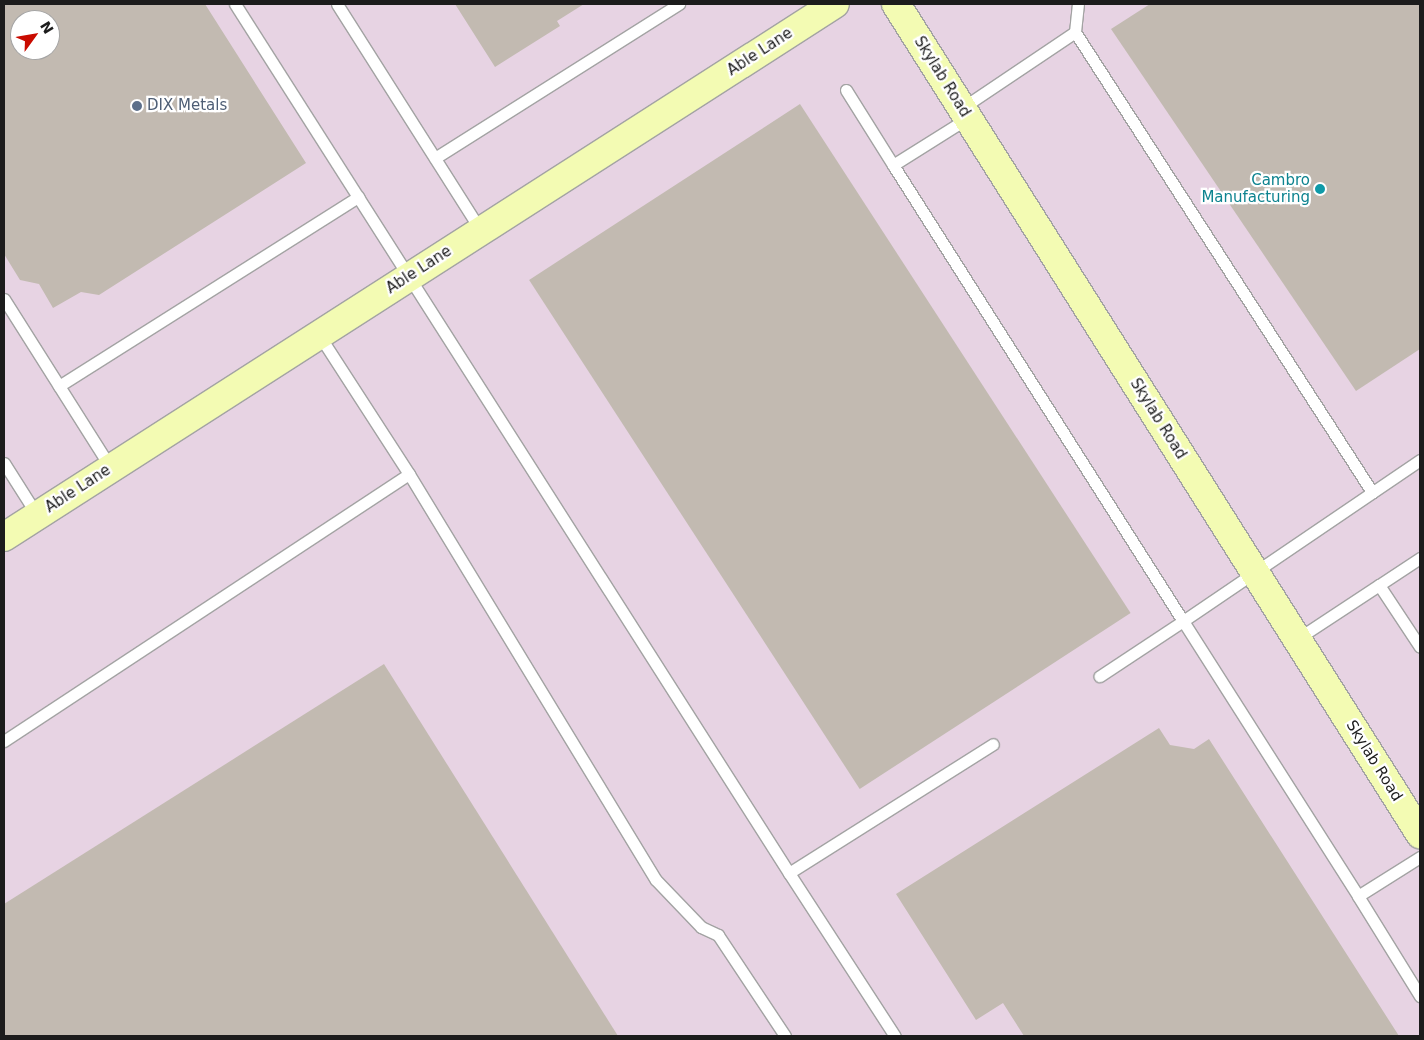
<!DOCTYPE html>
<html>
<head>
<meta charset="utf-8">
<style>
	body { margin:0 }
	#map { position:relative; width:1424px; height:1040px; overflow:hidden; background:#eeebe2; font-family:"DejaVu Sans",sans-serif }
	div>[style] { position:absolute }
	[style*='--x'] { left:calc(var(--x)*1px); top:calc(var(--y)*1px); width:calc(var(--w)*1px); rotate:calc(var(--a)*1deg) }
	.industrial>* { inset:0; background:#e7d3e3 }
	.building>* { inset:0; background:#c2bab1; transform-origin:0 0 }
	.roads { filter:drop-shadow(1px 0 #a3a3a3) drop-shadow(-1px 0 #a3a3a3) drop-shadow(0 1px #a3a3a3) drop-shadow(0 -1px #a3a3a3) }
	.lane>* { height:11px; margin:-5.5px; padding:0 5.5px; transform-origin:5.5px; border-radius:5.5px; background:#fff }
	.secondary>* { height:28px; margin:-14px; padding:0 14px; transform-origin:14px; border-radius:14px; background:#f3fbb3 }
	.dots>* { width:14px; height:14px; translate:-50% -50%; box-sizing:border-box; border:2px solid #fff; border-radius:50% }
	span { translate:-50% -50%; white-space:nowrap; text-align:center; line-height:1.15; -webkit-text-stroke:4.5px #fff; paint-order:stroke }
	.street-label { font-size:15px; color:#1c1c1c }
	.service-label { font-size:15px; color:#4e5e75 }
	.left { translate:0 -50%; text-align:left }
	.culture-label { font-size:15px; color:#0d838f }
	.right { translate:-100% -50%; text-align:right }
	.frame { position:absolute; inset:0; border:5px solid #1c1c1c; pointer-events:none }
	.north { position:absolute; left:10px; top:10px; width:50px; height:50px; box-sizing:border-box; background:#fff; border:1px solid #a4a4a4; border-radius:50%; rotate:58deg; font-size:14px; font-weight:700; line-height:20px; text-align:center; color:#1c1c1c }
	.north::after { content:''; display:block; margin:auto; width:18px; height:22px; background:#c90b00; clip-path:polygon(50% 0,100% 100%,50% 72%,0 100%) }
</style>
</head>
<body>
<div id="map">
	<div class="industrial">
		<div style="clip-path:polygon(evenodd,4px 4px,1420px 4px,1420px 1036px,4px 1036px,4px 4px,20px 20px,50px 20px,50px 50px,20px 50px,20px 20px)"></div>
	</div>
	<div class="building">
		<div style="clip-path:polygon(evenodd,4px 4px,205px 4px,306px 163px,99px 295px,81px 292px,53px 308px,39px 284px,20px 280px,4px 254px,4px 4px,20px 20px,50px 20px,50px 50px,20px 50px,20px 20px)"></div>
		<div style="clip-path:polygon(455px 4px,584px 4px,557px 21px,560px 26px,495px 67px)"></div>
		<div style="clip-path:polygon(1150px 4px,1420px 4px,1420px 349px,1356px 391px,1111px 29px)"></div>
		<div style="left:800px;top:104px;width:607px;height:323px;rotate:57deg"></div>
		<div style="clip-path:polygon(384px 664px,618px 1036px,4px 1036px,4px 904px)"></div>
		<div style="clip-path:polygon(1159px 728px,1170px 745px,1194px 749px,1209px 739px,1399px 1036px,1024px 1036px,1003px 1003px,976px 1020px,896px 894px)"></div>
	</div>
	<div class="roads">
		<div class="lane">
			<div style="--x:337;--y:4;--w:269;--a:57.6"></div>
			<div style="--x:1075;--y:32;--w:548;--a:57.15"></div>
			<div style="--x:846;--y:90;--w:89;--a:57.9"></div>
			<div style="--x:893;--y:165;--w:89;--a:-32.1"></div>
			<div style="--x:962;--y:108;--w:136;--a:-33.9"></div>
			<div style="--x:1075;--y:32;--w:28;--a:-84"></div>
			<div style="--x:435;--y:158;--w:289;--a:-32.3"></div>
			<div style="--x:893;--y:165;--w:540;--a:57.55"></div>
			<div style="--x:1183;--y:621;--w:100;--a:146.5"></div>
			<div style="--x:358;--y:197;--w:802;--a:57.48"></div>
			<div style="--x:789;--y:873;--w:241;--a:-32.3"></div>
			<div style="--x:4;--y:299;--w:200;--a:57.7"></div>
			<div style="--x:59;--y:386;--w:354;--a:-32.3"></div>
			<div style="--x:358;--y:197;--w:229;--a:-122.5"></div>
			<div style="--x:1420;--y:460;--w:287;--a:145.8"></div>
			<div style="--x:1183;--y:621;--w:326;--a:57.5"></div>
			<div style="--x:1358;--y:896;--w:73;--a:-32.2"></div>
			<div style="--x:4;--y:463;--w:62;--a:57.6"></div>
			<div style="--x:409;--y:474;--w:475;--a:58.7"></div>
			<div style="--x:656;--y:880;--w:65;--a:46.2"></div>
			<div style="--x:701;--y:927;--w:19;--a:25"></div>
			<div style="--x:718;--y:935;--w:121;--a:56.4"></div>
			<div style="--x:1420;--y:558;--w:49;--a:146.6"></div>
			<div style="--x:1379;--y:585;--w:74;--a:56.5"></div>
			<div style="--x:1297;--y:639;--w:98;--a:-33.4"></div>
			<div style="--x:4;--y:741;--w:485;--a:-33.4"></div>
			<div style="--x:409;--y:474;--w:166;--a:-122.9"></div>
			<div style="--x:789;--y:873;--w:194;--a:57"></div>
			<div style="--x:1358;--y:896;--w:118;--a:58.2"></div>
		</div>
		<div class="secondary">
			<div style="--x:896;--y:4;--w:982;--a:57.73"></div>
			<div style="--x:4;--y:537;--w:987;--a:-32.68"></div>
		</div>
	</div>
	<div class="dots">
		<div style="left:137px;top:106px;background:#5c6f8a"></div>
		<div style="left:1320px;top:189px;background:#0f9aa8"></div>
	</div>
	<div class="street-label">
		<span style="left:760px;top:52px;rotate:-33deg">Able Lane</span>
		<span style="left:942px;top:77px;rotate:58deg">Skylab Road</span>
		<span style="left:419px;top:270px;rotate:-33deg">Able Lane</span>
		<span style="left:1158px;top:419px;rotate:58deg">Skylab Road</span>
		<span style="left:78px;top:489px;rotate:-33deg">Able Lane</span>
		<span style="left:1374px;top:761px;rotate:58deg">Skylab Road</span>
	</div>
	<div class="service-label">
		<span class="left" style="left:147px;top:106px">DIX Metals</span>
	</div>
	<div class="culture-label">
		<span class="right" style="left:1310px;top:189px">Cambro<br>Manufacturing</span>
	</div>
	<div class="frame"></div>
	<div class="north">N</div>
</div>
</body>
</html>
